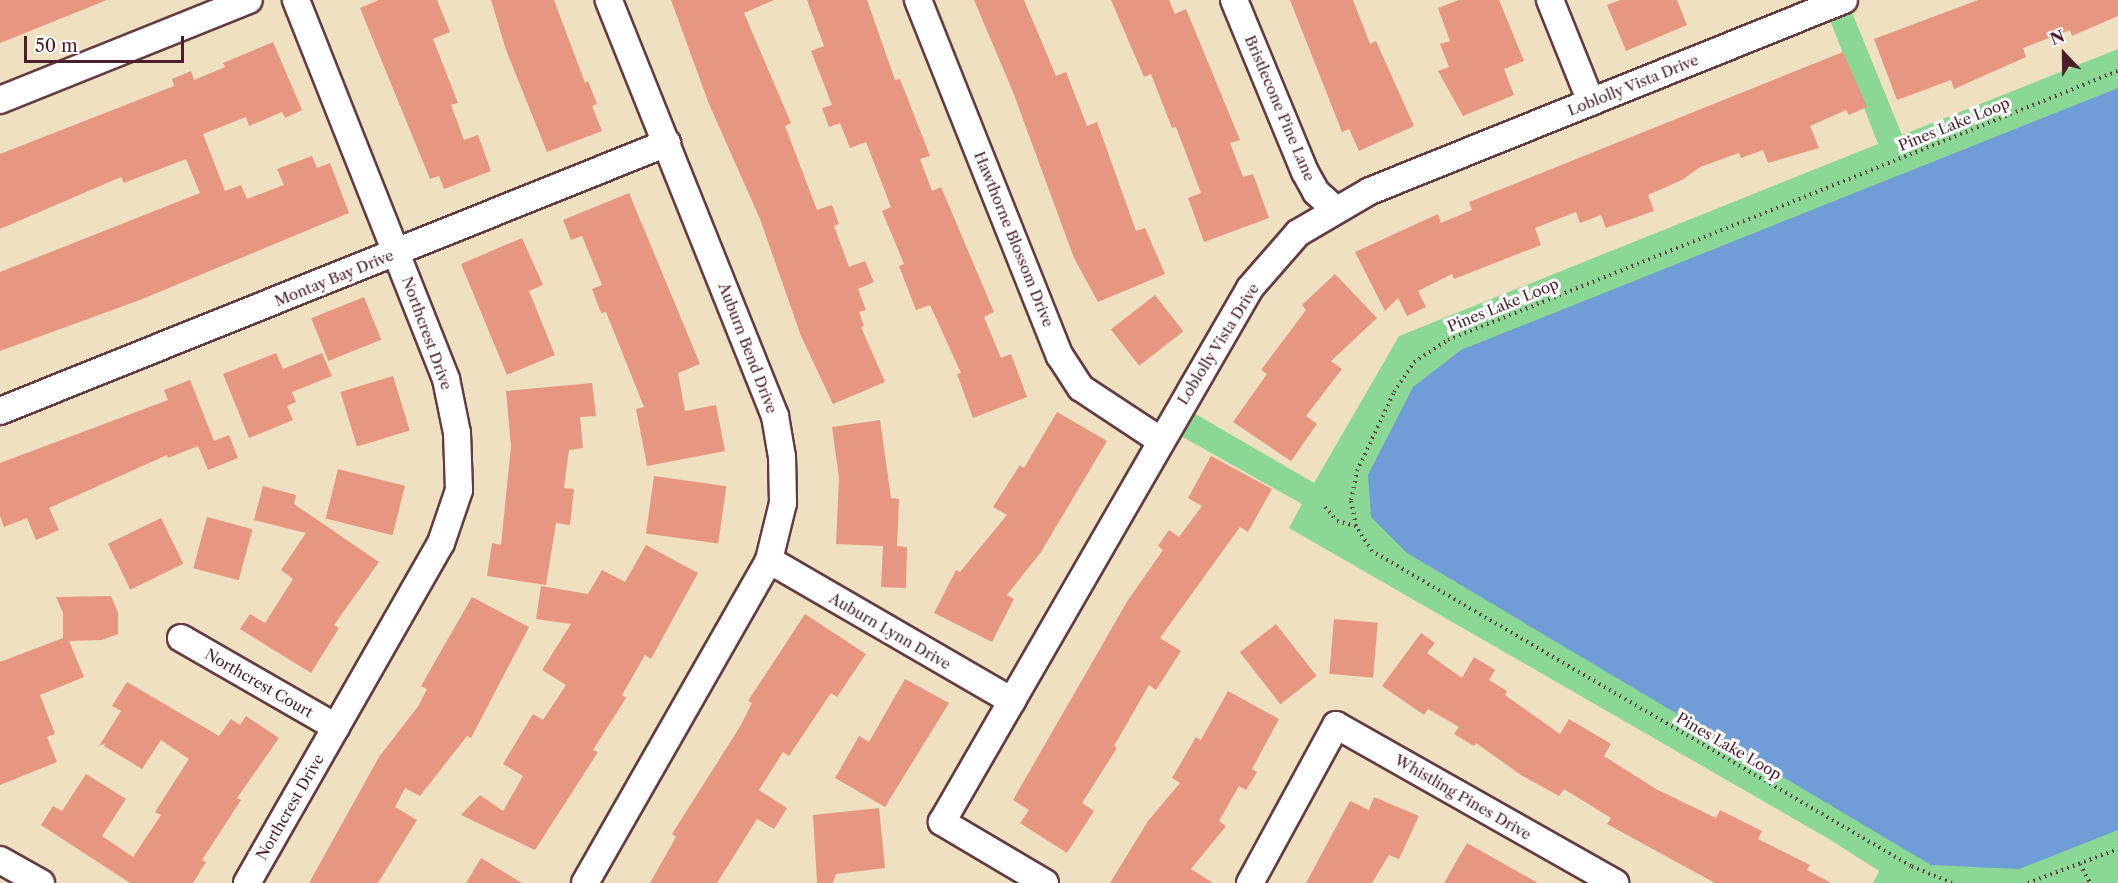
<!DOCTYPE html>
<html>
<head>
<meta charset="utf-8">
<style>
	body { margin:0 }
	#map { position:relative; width:2118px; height:883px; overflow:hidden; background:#efe0c1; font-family:"Libre Caslon Text",serif }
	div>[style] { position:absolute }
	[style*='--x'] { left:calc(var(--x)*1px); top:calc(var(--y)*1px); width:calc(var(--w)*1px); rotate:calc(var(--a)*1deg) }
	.green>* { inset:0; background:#8bd795 }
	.water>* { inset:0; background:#6e9dd7 }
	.building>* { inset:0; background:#e79781; transform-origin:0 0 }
	.path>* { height:4px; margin-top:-2px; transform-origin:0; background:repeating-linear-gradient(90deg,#633c42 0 1.5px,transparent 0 6px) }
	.roads { filter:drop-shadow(2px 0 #633c42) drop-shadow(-2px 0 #633c42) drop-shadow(0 2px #633c42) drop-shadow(0 -2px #633c42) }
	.street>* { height:26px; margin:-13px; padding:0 13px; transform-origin:13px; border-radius:13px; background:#fff }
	span { translate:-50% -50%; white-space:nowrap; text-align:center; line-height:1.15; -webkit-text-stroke:6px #fff; paint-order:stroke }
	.street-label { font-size:15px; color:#4a1f2b }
	.north { position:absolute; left:2034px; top:24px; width:60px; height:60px; -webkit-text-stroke:4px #fff; paint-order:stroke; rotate:338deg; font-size:16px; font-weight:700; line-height:24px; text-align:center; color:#4a1f2b }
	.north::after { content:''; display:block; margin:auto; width:21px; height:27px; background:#4a1f2b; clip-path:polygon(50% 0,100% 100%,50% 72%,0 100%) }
	.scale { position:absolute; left:24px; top:36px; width:160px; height:27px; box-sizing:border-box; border:3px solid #4a1f2b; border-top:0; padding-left:8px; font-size:18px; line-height:21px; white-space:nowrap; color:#4a1f2b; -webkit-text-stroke:4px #fff; paint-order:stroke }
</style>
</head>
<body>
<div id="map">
	<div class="green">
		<div style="clip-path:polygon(1851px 10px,1902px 135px,2118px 49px,2118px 883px,1873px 883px,1879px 871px,1829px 839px,1289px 528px,1302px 504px,1181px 436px,1194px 413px,1314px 483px,1399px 336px,1878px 144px,1830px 20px)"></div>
	</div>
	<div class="water">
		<div style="clip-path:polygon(2118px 88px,2118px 830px,2019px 869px,1931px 865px,1407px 553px,1371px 517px,1368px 475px,1413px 387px,1461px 350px)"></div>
	</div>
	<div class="building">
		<div style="clip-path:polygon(0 0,107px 0,0 43px)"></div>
		<div style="clip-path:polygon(379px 0,437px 0,450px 32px,433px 39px,458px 103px,451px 105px,464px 140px,478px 135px,491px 171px,444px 189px,439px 176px,430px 179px,360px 8px)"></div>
		<div style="clip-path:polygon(491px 0,554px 0,585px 83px,588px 81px,597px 104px,592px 106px,602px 131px,547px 152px,506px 50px)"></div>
		<div style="clip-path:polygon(671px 0,774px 0,744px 13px,791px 123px,785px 126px,817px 210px,832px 205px,839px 224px,834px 226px,849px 267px,865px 261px,874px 282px,858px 289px,866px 310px,859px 312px,864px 326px,861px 327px,885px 382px,833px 404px,801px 336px,760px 219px,709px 104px)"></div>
		<div style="clip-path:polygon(807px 0,867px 0,895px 80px,900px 79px,930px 156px,920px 159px,932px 191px,941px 187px,994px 312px,984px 317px,1001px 358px,1011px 354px,1027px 397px,973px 418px,957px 374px,961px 373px,930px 305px,916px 310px,899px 266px,904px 264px,882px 211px,891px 207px,866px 142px,850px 148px,840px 123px,829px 127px,822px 108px,832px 105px,811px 51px,824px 46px)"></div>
		<div style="clip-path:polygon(974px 0,1024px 0,1056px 76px,1066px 72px,1087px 126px,1097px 122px,1136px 231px,1145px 228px,1165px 274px,1098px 302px,1074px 258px,1013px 92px)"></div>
		<div style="clip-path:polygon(1111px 0,1169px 0,1175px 14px,1186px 9px,1240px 140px,1230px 143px,1243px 177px,1253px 174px,1269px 218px,1204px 242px,1188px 198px,1201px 193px,1176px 127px,1172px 128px,1151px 74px,1144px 77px)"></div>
		<div style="clip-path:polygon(1290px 0,1353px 0,1370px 44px,1376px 41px,1414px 126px,1359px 151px,1349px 129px,1342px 132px)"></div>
		<div style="clip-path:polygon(1459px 0,1499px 0,1524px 61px,1504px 69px,1514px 95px,1463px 116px,1438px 71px,1449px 67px,1440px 44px,1450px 41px,1438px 8px)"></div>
		<div style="clip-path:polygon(1620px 0,1677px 0,1687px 25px,1626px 51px,1607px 5px)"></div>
		<div style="clip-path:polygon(1978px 0,2118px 0,2118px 16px,2072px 36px,2070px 30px,2023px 48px,2026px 57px,1954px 89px,1951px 80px,1897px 100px,1874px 39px)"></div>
		<div style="clip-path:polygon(273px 42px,302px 110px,285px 118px,282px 112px,249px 126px,246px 117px,203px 134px,225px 191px,241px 185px,247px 199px,284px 185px,277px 169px,312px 156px,317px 168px,330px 163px,349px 213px,140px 300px,0 351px,0 272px,200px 193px,186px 159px,124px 183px,121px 177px,0 229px,0 154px,174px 86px,172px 79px,191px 71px,194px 80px,225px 67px,223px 63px)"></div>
		<div style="clip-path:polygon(1843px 52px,1867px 107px,1849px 115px,1846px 110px,1810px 126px,1819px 148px,1768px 163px,1763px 150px,1741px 158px,1739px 153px,1700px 167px,1682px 180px,1648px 195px,1654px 211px,1606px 228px,1601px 215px,1580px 223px,1576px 212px,1535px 228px,1541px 245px,1454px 279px,1452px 274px,1418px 291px,1426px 307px,1407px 316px,1398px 298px,1385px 311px,1355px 252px,1438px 214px,1441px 223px,1472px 210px,1469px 202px)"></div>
		<div style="clip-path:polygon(629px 193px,700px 364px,678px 373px,685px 411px,716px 405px,725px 451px,647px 466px,636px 409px,644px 407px,606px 312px,601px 313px,592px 289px,602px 285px,582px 236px,571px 240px,563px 220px)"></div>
		<div style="clip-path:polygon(522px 238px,543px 285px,529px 291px,555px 355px,507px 375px,461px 264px)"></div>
		<div style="clip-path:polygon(1335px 274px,1377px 318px,1331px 361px,1342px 369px,1306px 416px,1317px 424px,1291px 461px,1233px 422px,1267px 374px,1261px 370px,1306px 310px,1302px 305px)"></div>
		<div style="left:1155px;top:295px;width:46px;height:56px;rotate:52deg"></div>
		<div style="left:364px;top:297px;width:46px;height:57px;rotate:68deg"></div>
		<div style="clip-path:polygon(276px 353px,283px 369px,322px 353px,332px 376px,292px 392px,296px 402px,287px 406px,293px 420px,249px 438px,223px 374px)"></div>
		<div style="left:393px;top:376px;width:57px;height:55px;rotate:73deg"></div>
		<div style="clip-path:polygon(190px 380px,214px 441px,229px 435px,238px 458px,208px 470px,198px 446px,168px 458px,167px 455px,49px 508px,59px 530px,36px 540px,27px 518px,4px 527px,0 516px,0 463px,168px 400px,164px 390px)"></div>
		<div style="clip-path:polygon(592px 383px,596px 416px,580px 417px,583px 448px,569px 450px,564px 488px,574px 489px,570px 525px,556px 523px,546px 585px,487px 576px,492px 543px,501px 545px,511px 446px,506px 391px)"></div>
		<div style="clip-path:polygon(1057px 412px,1107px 441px,1041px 552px,1007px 595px,1014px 599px,992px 642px,934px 613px,956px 570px,960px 572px,1007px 515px,993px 507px,1020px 465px,1024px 468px)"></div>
		<div style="clip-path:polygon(880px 420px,891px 498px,899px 499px,897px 546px,907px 547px,906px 588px,881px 587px,883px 546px,836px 544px,839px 478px,832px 427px)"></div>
		<div style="clip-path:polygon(1211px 456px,1272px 489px,1248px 532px,1240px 527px,1160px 638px,1181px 651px,1156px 690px,1149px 685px,1114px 746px,1117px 748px,1082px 803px,1094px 811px,1067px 853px,1020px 823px,1029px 810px,1013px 800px,1128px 600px,1163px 550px,1158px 546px,1169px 530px,1179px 537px,1202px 506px,1188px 498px)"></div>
		<div style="left:338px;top:469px;width:69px;height:51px;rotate:14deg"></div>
		<div style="left:654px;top:476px;width:73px;height:58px;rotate:8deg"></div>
		<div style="clip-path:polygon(263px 486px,296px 495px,294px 504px,379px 562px,334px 625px,339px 628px,311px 673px,240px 629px,250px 614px,265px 623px,293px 579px,281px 570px,306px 533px,254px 520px)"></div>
		<div style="left:207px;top:517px;width:47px;height:53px;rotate:15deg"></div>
		<div style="left:161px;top:518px;width:51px;height:59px;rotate:64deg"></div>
		<div style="clip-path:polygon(646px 545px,698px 573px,651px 659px,645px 655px,622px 695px,626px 698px,593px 750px,598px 752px,535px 850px,461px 815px,480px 795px,503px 811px,523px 776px,503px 764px,533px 714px,543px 720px,566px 685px,542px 670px,571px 624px,536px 619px,541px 586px,588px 594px,602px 570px,625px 582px)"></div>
		<div style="clip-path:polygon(111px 596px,118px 613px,118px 634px,102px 640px,69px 641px,84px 677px,40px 695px,55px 734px,47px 737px,57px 762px,0 785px,0 662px,63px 638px,63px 613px,56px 597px)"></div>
		<div style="clip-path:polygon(472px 597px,529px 627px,471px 738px,467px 736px,420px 796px,405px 788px,395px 807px,417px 820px,378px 883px,309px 883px,379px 757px,419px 705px,427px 689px,421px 686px)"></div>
		<div style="clip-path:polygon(805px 614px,866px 654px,837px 697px,831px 693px,789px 756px,783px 752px,759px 790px,787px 808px,774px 829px,757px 819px,717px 883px,650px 883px,676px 837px,672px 834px,741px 725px,752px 703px,748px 701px)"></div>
		<div style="left:1334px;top:619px;width:44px;height:55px;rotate:5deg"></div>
		<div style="left:1276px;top:624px;width:66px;height:46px;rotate:52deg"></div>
		<div style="clip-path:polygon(1421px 633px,1435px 643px,1427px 653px,1462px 678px,1474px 657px,1495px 670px,1489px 680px,1507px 691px,1505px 695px,1560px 734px,1569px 719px,1611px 744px,1604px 756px,1656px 789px,1716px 818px,1720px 810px,1762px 831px,1758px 839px,1810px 865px,1807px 870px,1831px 883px,1715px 883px,1607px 824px,1611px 818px,1564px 789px,1559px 796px,1521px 775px,1476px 743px,1474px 746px,1454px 734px,1459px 727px,1428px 709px,1424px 715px,1382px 686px)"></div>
		<div style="clip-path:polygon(905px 679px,949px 703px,885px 807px,835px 778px,859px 736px,869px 742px)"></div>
		<div style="clip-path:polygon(127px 682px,219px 736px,231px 719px,240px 725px,246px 716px,279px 738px,237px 798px,241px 800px,202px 860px,206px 862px,193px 883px,130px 883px,41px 825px,53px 806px,62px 811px,86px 774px,126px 799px,102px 836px,133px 857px,161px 815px,155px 812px,189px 759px,161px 740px,142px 769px,104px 746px,106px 743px,99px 746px,121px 711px,112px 706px)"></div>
		<div style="clip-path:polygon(1228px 691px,1279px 719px,1252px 769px,1257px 772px,1246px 790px,1239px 786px,1219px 821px,1226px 826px,1191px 869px,1213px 883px,1110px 883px,1148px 821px,1180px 783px,1172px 778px,1196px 737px,1201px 740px)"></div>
		<div style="clip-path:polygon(1374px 797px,1419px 816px,1399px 859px,1389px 855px,1372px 883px,1306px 883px,1350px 801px,1369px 810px)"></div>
		<div style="clip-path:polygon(879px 808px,885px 868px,836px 874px,833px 883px,817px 883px,813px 815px)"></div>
		<div style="clip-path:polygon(1467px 843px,1538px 883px,1444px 883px)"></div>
		<div style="clip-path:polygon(481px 858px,522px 883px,466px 883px)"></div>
	</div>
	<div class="path">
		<div style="--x:1325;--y:507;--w:18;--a:49"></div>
		<div style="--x:1337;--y:521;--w:20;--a:15"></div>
		<div style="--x:2080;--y:864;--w:21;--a:62"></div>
		<div style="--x:1952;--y:883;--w:44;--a:-157.5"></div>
		<div style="--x:1911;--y:866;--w:624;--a:-149.7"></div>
		<div style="--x:1372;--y:551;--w:30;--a:-123"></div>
		<div style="--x:1356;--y:526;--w:26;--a:-101"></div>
		<div style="--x:1351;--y:500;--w:30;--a:-78"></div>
		<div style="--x:1357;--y:471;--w:87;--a:-64.9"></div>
		<div style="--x:1394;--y:392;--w:36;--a:-56"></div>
		<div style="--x:1414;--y:362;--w:40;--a:-32.9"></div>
		<div style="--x:1448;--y:340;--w:722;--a:-21.88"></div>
		<div style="--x:2028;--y:883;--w:96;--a:-20.7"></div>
	</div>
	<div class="roads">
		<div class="street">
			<div style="--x:918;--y:0;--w:383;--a:68.3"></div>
			<div style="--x:1060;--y:356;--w:38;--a:57"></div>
			<div style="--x:1081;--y:388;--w:95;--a:33.4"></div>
			<div style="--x:1234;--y:0;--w:186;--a:67.6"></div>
			<div style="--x:1305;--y:172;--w:23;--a:61"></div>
			<div style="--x:1316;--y:192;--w:25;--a:42"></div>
			<div style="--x:1550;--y:0;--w:110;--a:68.1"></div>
			<div style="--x:0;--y:100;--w:268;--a:-21.9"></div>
			<div style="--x:0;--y:411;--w:719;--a:-21.89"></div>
			<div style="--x:769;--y:560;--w:281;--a:30.1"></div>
			<div style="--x:181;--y:638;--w:179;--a:29.9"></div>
			<div style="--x:0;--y:860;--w:47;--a:29.3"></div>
			<div style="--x:247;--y:883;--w:391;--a:-60.3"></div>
			<div style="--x:441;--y:543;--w:56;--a:-71.2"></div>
			<div style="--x:459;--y:490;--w:57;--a:-92"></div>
			<div style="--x:457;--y:433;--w:55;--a:-101.5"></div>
			<div style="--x:446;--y:379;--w:408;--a:-111.6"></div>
			<div style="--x:585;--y:883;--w:372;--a:-60.3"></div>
			<div style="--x:769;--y:560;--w:59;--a:-76.2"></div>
			<div style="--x:783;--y:503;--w:46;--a:-91.2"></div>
			<div style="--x:782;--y:457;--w:42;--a:-99.7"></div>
			<div style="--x:775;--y:416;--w:448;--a:-111.8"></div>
			<div style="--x:1045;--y:883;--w:120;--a:-149.4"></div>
			<div style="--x:942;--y:822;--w:616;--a:-60.02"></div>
			<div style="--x:1250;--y:288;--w:73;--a:-48.9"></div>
			<div style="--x:1298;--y:233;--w:83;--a:-30.3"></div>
			<div style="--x:1370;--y:191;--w:511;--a:-21.95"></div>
			<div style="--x:1250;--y:883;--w:180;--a:-61.4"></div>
			<div style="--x:1336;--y:725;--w:321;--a:29.5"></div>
		</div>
	</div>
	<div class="street-label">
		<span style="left:1633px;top:85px;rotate:-22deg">Loblolly Vista Drive</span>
		<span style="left:1280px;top:108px;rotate:67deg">Bristlecone Pine Lane</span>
		<span style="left:1954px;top:124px;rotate:-22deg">Pines Lake Loop</span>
		<span style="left:1014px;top:239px;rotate:68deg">Hawthorne Blossom Drive</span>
		<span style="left:334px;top:278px;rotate:-22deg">Montay Bay Drive</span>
		<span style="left:1503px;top:305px;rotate:-22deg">Pines Lake Loop</span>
		<span style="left:427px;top:333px;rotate:70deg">Northcrest Drive</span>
		<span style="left:1218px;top:344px;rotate:-58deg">Loblolly Vista Drive</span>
		<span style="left:748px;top:348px;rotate:69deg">Auburn Bend Drive</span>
		<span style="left:890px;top:631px;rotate:30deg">Auburn Lynn Drive</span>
		<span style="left:259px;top:683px;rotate:30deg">Northcrest Court</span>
		<span style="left:1729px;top:746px;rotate:30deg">Pines Lake Loop</span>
		<span style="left:1463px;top:797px;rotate:30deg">Whistling Pines Drive</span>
		<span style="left:290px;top:807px;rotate:-60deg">Northcrest Drive</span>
	</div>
	<div class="north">N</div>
	<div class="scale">50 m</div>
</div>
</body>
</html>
